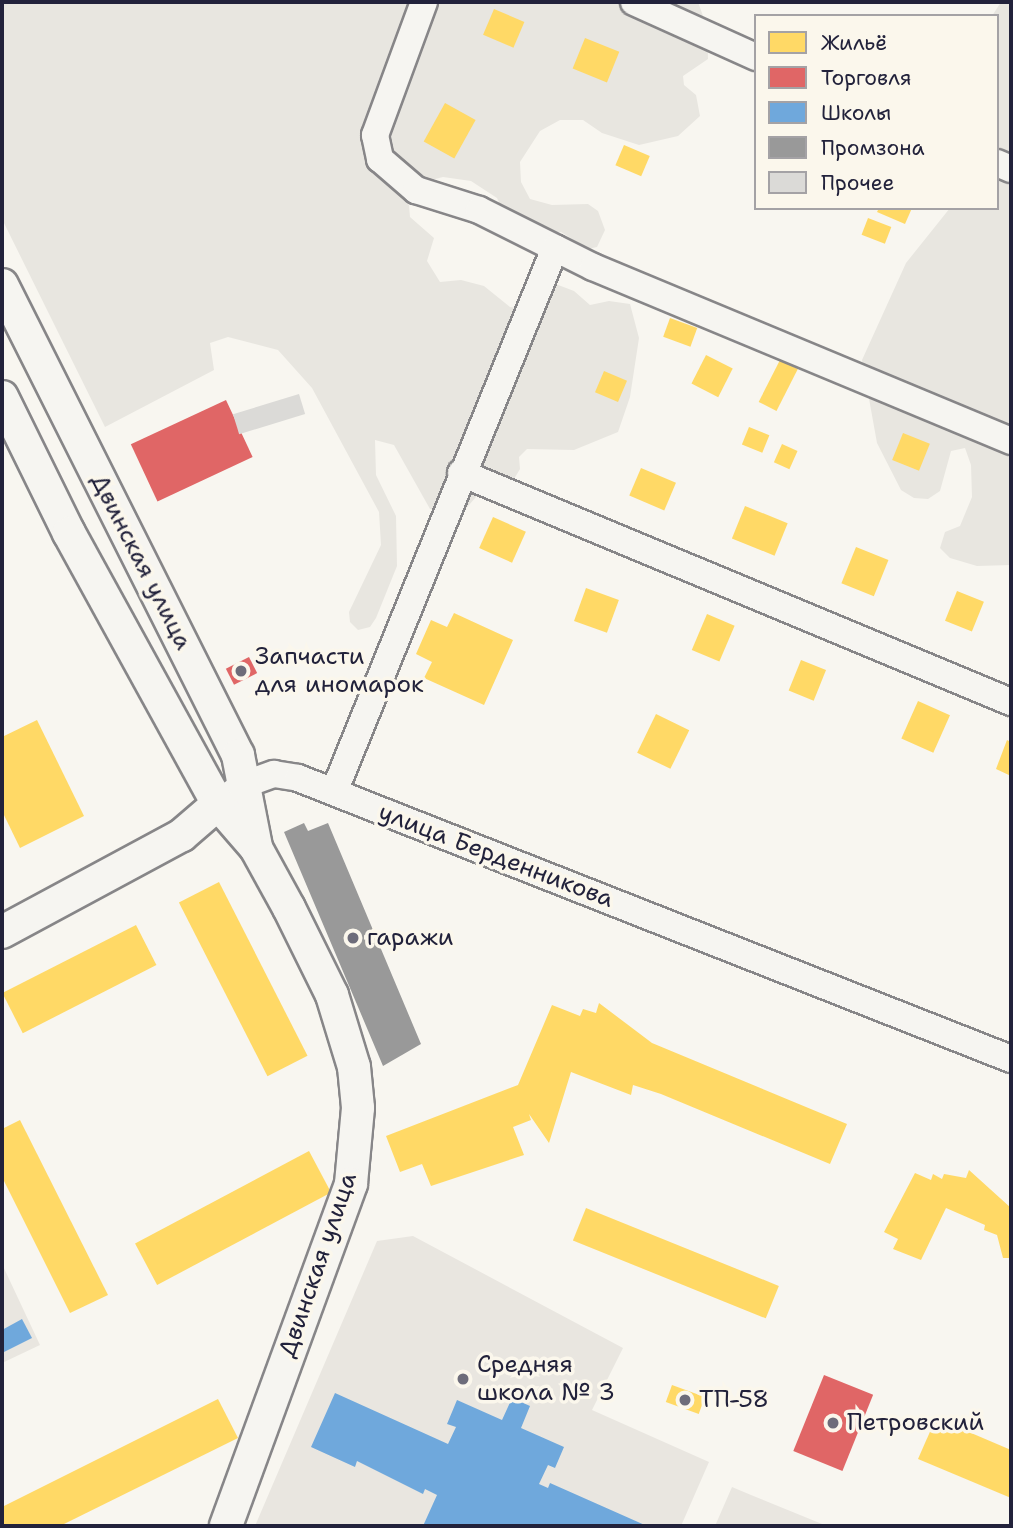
<!DOCTYPE html>
<html>
<head>
<meta charset="utf-8">
<style>
	body { margin:0 }
	#map { position:relative; width:1013px; height:1528px; overflow:hidden; background:#f8f6f0; font-family:"Shantell Sans",sans-serif }
	div>[style] { position:absolute }
	[style*='--x'] { left:calc(var(--x)*1px); top:calc(var(--y)*1px); width:calc(var(--w)*1px); rotate:calc(var(--a)*1deg) }
	.built>* { inset:0; background:#e9e6e0 }
	.green>* { inset:0; background:#e8e6e0 }
	.homes>* { inset:0; background:#ffd966; transform-origin:0 0 }
	.shops>* { inset:0; background:#e06666; transform-origin:0 0 }
	.schools>* { inset:0; background:#6fa8dc }
	.industry>* { inset:0; background:#999 }
	.building>* { inset:0; background:#dbdad7; transform-origin:0 0 }
	.roads { filter:drop-shadow(2px 0 #878688) drop-shadow(-2px 0 #878688) drop-shadow(0 2px #878688) drop-shadow(0 -2px #878688) }
	.minor>* { height:26px; margin:-13px; padding:0 13px; transform-origin:13px; border-radius:13px; background:#f6f5f1 }
	.tertiary>* { height:32px; margin:-16px; padding:0 16px; transform-origin:16px; border-radius:16px; background:#f6f5f1 }
	.dots>* { width:19px; height:19px; translate:-50% -50%; box-sizing:border-box; border:4px solid #fbf7ec; border-radius:50% }
	span { translate:-50% -50%; white-space:nowrap; text-align:center; line-height:1.15; -webkit-text-stroke:7px #fbf7ec; paint-order:stroke }
	.street-label { font-size:24px; color:#22223b }
	.poi-label { font-size:24px; color:#22223b }
	.left { translate:0 -50%; text-align:left }
	.frame { position:absolute; inset:0; border:4px solid #22223b; pointer-events:none }
	.legend { position:absolute; left:754px; top:14px; width:245px; height:196px; box-sizing:border-box; background:#fbf7ec; border:2px solid #a4a2a5; margin:0; padding:9px 12px; list-style:none; font-size:21px; color:#22223b }
	.legend li { display:flex; align-items:center; gap:14px; height:35px }
	.legend b { width:35px; border:2px solid #a4a2a5 }
</style>
</head>
<body>
<div id="map">
	<div class="built">
		<div style="clip-path:polygon(413px 1236px,623px 1348px,592px 1410px,709px 1462px,681px 1526px,255px 1526px,377px 1241px)"></div>
		<div style="clip-path:polygon(2px 1264px,40px 1345px,2px 1363px)"></div>
		<div style="clip-path:polygon(732px 1487px,751px 1495px,827px 1526px,715px 1526px)"></div>
	</div>
	<div class="green">
		<div style="clip-path:polygon(2px 2px,698px 2px,707px 27px,708px 59px,683px 76px,684px 85px,696px 95px,700px 116px,678px 136px,639px 145px,602px 133px,583px 120px,560px 120px,540px 131px,520px 162px,521px 182px,530px 199px,552px 205px,588px 204px,598px 211px,605px 230px,597px 247px,588px 249px,561px 232px,512px 231px,497px 198px,471px 181px,443px 177px,416px 184px,408px 194px,410px 217px,434px 238px,427px 261px,440px 282px,461px 280px,484px 286px,510px 307px,522px 309px,553px 283px,574px 291px,590px 305px,609px 301px,630px 304px,639px 338px,630px 397px,618px 432px,574px 450px,527px 449px,519px 457px,520px 469px,514px 479px,490px 481px,462px 513px,430px 509px,394px 445px,375px 440px,376px 475px,396px 516px,397px 566px,376px 618px,370px 627px,358px 630px,350px 622px,349px 612px,381px 545px,379px 512px,312px 388px,278px 350px,228px 337px,210px 343px,214px 370px,105px 427px,2px 219px)"></div>
		<div style="clip-path:polygon(1001px 2px,1011px 2px,1011px 565px,977px 566px,950px 558px,940px 548px,945px 532px,960px 526px,972px 497px,971px 465px,965px 448px,951px 451px,940px 491px,928px 499px,914px 498px,901px 490px,877px 443px,862px 360px,906px 263px,950px 208px,997px 208px,997px 16px,992px 16px)"></div>
	</div>
	<div class="homes">
		<div style="left:494px;top:9px;width:33px;height:28px;rotate:23deg"></div>
		<div style="left:585px;top:38px;width:37px;height:33px;rotate:22deg"></div>
		<div style="left:445px;top:103px;width:35px;height:44px;rotate:29deg"></div>
		<div style="left:624px;top:145px;width:28px;height:22px;rotate:23deg"></div>
		<div style="clip-path:polygon(879px 208px,912px 208px,905px 224px,877px 212px)"></div>
		<div style="left:868px;top:218px;width:25px;height:18px;rotate:21deg"></div>
		<div style="left:670px;top:318px;width:29px;height:20px;rotate:20deg"></div>
		<div style="left:706px;top:355px;width:30px;height:32px;rotate:27deg"></div>
		<div style="left:780px;top:360px;width:20px;height:47px;rotate:27deg"></div>
		<div style="left:604px;top:371px;width:25px;height:23px;rotate:23deg"></div>
		<div style="left:749px;top:427px;width:22px;height:19px;rotate:22deg"></div>
		<div style="left:903px;top:433px;width:29px;height:29px;rotate:22deg"></div>
		<div style="left:782px;top:444px;width:17px;height:20px;rotate:24deg"></div>
		<div style="left:641px;top:468px;width:38px;height:30px;rotate:23deg"></div>
		<div style="left:745px;top:506px;width:46px;height:35px;rotate:22deg"></div>
		<div style="left:493px;top:517px;width:36px;height:34px;rotate:24deg"></div>
		<div style="left:856px;top:547px;width:35px;height:39px;rotate:22deg"></div>
		<div style="left:586px;top:588px;width:35px;height:35px;rotate:20deg"></div>
		<div style="left:957px;top:591px;width:29px;height:32px;rotate:22deg"></div>
		<div style="clip-path:polygon(454px 613px,513px 640px,484px 705px,424px 678px,432px 662px,416px 654px,431px 620px,447px 627px)"></div>
		<div style="left:707px;top:614px;width:30px;height:39px;rotate:23deg"></div>
		<div style="left:801px;top:660px;width:27px;height:33px;rotate:22deg"></div>
		<div style="left:918px;top:701px;width:35px;height:41px;rotate:24deg"></div>
		<div style="left:656px;top:714px;width:37px;height:43px;rotate:26deg"></div>
		<div style="clip-path:polygon(37px 720px,84px 816px,20px 848px,2px 811px,2px 737px)"></div>
		<div style="clip-path:polygon(1007px 740px,1011px 742px,1011px 776px,996px 769px)"></div>
		<div style="left:219px;top:882px;width:195px;height:45px;rotate:63deg"></div>
		<div style="left:136px;top:925px;width:45px;height:150px;rotate:63deg"></div>
		<div style="clip-path:polygon(599px 1003px,652px 1043px,847px 1124px,830px 1164px,661px 1094px,633px 1085px,631px 1095px,571px 1072px,549px 1143px,529px 1114px,531px 1120px,513px 1127px,524px 1155px,431px 1186px,422px 1164px,400px 1172px,386px 1136px,518px 1085px,552px 1005px,580px 1016px,583px 1009px,596px 1013px)"></div>
		<div style="clip-path:polygon(20px 1120px,108px 1295px,70px 1313px,2px 1177px,2px 1129px)"></div>
		<div style="left:309px;top:1151px;width:47px;height:197px;rotate:62deg"></div>
		<div style="clip-path:polygon(969px 1170px,1011px 1208px,1011px 1258px,1003px 1258px,997px 1235px,984px 1230px,985px 1225px,946px 1208px,921px 1260px,893px 1249px,898px 1239px,884px 1232px,915px 1173px,931px 1180px,933px 1174px,942px 1179px,944px 1174px,966px 1178px)"></div>
		<div style="left:586px;top:1208px;width:208px;height:35px;rotate:22deg"></div>
		<div style="left:672px;top:1385px;width:35px;height:18px;rotate:20deg"></div>
		<div style="clip-path:polygon(218px 1399px,238px 1438px,60px 1526px,2px 1526px,2px 1507px)"></div>
		<div style="clip-path:polygon(936px 1418px,1011px 1450px,1011px 1498px,918px 1459px)"></div>
	</div>
	<div class="shops">
		<div style="left:226px;top:400px;width:63px;height:105px;rotate:65deg"></div>
		<div style="left:249px;top:657px;width:18px;height:26px;rotate:63deg"></div>
		<div style="left:824px;top:1375px;width:53px;height:82px;rotate:22deg"></div>
	</div>
	<div class="schools">
		<div style="clip-path:polygon(22px 1319px,32px 1338px,2px 1353px,2px 1330px)"></div>
		<div style="clip-path:polygon(335px 1393px,448px 1444px,456px 1427px,447px 1424px,457px 1400px,502px 1420px,512px 1398px,530px 1406px,521px 1428px,564px 1447px,555px 1468px,548px 1465px,539px 1484px,548px 1488px,550px 1483px,647px 1526px,423px 1526px,437px 1495px,425px 1489px,423px 1494px,357px 1461px,355px 1467px,311px 1447px)"></div>
	</div>
	<div class="industry">
		<div style="clip-path:polygon(304px 823px,308px 831px,328px 823px,421px 1044px,383px 1066px,284px 832px)"></div>
	</div>
	<div class="building">
		<div style="left:299px;top:394px;width:21px;height:69px;rotate:73deg"></div>
	</div>
	<div class="roads">
		<div class="minor">
			<div style="--x:424;--y:2;--w:142;--a:110.2"></div>
			<div style="--x:375;--y:135;--w:25;--a:78"></div>
			<div style="--x:380;--y:159;--w:48;--a:40.7"></div>
			<div style="--x:416;--y:190;--w:66;--a:17.6"></div>
			<div style="--x:479;--y:210;--w:127;--a:26.6"></div>
			<div style="--x:593;--y:267;--w:453;--a:22.6"></div>
			<div style="--x:634;--y:2;--w:134;--a:24.3"></div>
			<div style="--x:997;--y:163;--w:15;--a:23"></div>
			<div style="--x:461;--y:473;--w:596;--a:22.61"></div>
			<div style="--x:334;--y:792;--w:587;--a:-67.89"></div>
			<div style="--x:227;--y:797;--w:20;--a:-37"></div>
			<div style="--x:243;--y:785;--w:33;--a:-20"></div>
			<div style="--x:274;--y:774;--w:24;--a:9"></div>
			<div style="--x:298;--y:778;--w:766;--a:21.51"></div>
		</div>
		<div class="tertiary">
			<div style="--x:2;--y:285;--w:526;--a:63.34"></div>
			<div style="--x:238;--y:755;--w:94;--a:78.9"></div>
			<div style="--x:2;--y:397;--w:152;--a:63.8"></div>
			<div style="--x:69;--y:533;--w:309;--a:61.2"></div>
			<div style="--x:218;--y:804;--w:58;--a:49.2"></div>
			<div style="--x:256;--y:848;--w:68;--a:61.2"></div>
			<div style="--x:289;--y:908;--w:97;--a:63.7"></div>
			<div style="--x:332;--y:995;--w:75;--a:73"></div>
			<div style="--x:354;--y:1067;--w:41;--a:84.4"></div>
			<div style="--x:358;--y:1108;--w:76;--a:95.3"></div>
			<div style="--x:351;--y:1184;--w:364;--a:110.1"></div>
			<div style="--x:2;--y:932;--w:204;--a:-28.3"></div>
			<div style="--x:182;--y:835;--w:48;--a:-40.7"></div>
		</div>
	</div>
	<div class="dots">
		<div style="left:241px;top:671px;background:#6d6c7a"></div>
		<div style="left:353px;top:938px;background:#6d6c7a"></div>
		<div style="left:463px;top:1379px;background:#6d6c7a"></div>
		<div style="left:685px;top:1400px;background:#6d6c7a"></div>
		<div style="left:833px;top:1423px;background:#6d6c7a"></div>
	</div>
	<div class="street-label">
		<span style="left:141px;top:562px;rotate:63deg">Двинская улица</span>
		<span style="left:496px;top:856px;rotate:21deg">улица Берденникова</span>
		<span style="left:318px;top:1265px;rotate:-71deg">Двинская улица</span>
	</div>
	<div class="poi-label">
		<span class="left" style="left:255px;top:671px">Запчасти<br>для иномарок</span>
		<span class="left" style="left:367px;top:938px">гаражи</span>
		<span class="left" style="left:477px;top:1379px">Средняя<br>школа № 3</span>
		<span class="left" style="left:699px;top:1400px">ТП-58</span>
		<span class="left" style="left:847px;top:1423px">Петровский</span>
	</div>
	<div class="frame"></div>
	<ul class="legend">
	<li><b style="height:19px;background:#ffd966"></b>Жильё</li>
	<li><b style="height:19px;background:#e06666"></b>Торговля</li>
	<li><b style="height:19px;background:#6fa8dc"></b>Школы</li>
	<li><b style="height:19px;background:#999"></b>Промзона</li>
	<li><b style="height:19px;background:#dbdad7"></b>Прочее</li>
	</ul>
</div>
</body>
</html>
